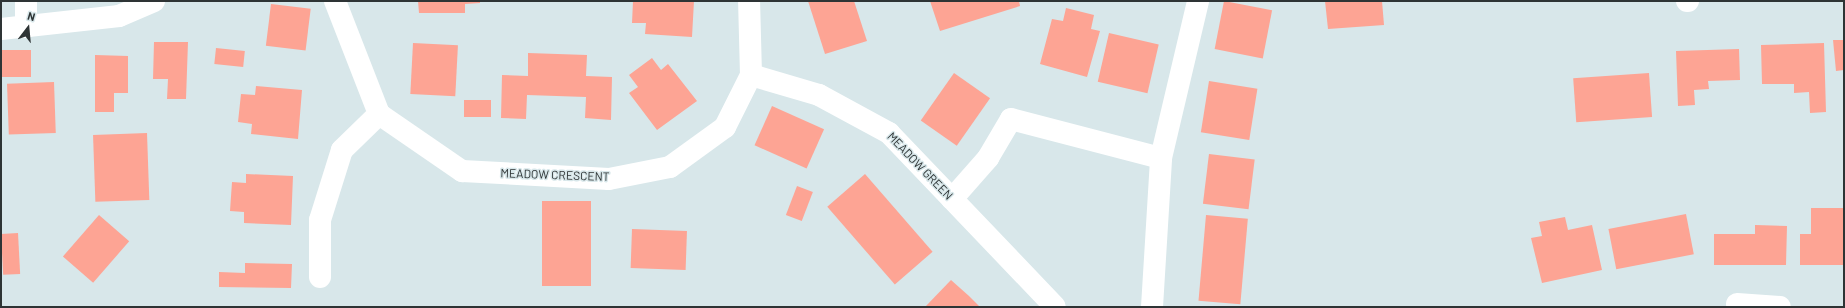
<!DOCTYPE html>
<html>
<head>
<meta charset="utf-8">
<style>
	body { margin:0 }
	#map { position:relative; width:1845px; height:308px; overflow:hidden; background:#d8e7ea; font-family:Barlow,sans-serif }
	div>[style] { position:absolute }
	[style*='--x'] { left:calc(var(--x)*1px); top:calc(var(--y)*1px); width:calc(var(--w)*1px); rotate:calc(var(--a)*1deg) }
	.building>* { inset:0; background:#fda494; transform-origin:0 0 }
	.minor>* { height:22px; margin:-11px; padding:0 11px; transform-origin:11px; border-radius:11px; background:#fff }
	span { translate:-50% -50%; white-space:nowrap; text-align:center; line-height:1.15; -webkit-text-stroke:3px #d8e7ea; paint-order:stroke }
	.street-label { font-size:12px; color:#2e3435 }
	.frame { position:absolute; inset:0; border:2px solid #2e3435; pointer-events:none }
	.north { position:absolute; left:8px; top:8px; width:40px; height:40px; -webkit-text-stroke:3px #d8e7ea; paint-order:stroke; rotate:16deg; font-size:11px; font-weight:700; line-height:16px; text-align:center; color:#2e3435 }
	.north::after { content:''; display:block; margin:auto; width:14px; height:18px; background:#2e3435; clip-path:polygon(50% 0,100% 100%,50% 72%,0 100%) }
</style>
</head>
<body>
<div id="map">
	<div class="building">
		<div style="clip-path:polygon(418px 1px,480px 1px,480px 3px,465px 4px,465px 13px,419px 13px)"></div>
		<div style="clip-path:polygon(633px 1px,694px 1px,692px 37px,645px 34px,646px 23px,632px 23px)"></div>
		<div style="clip-path:polygon(808px 1px,854px 1px,867px 41px,825px 54px)"></div>
		<div style="clip-path:polygon(930px 1px,1019px 1px,1020px 6px,940px 31px)"></div>
		<div style="left:1224px;top:1px;width:49px;height:49px;rotate:11deg"></div>
		<div style="clip-path:polygon(1325px 1px,1382px 1px,1384px 25px,1328px 29px)"></div>
		<div style="left:271px;top:4px;width:40px;height:42px;rotate:7deg"></div>
		<div style="clip-path:polygon(1066px 8px,1094px 15px,1091px 29px,1100px 31px,1087px 77px,1040px 64px,1052px 19px,1063px 21px)"></div>
		<div style="left:1109px;top:33px;width:51px;height:50px;rotate:13deg"></div>
		<div style="clip-path:polygon(1833px 40px,1844px 40px,1844px 70px,1836px 71px)"></div>
		<div style="clip-path:polygon(154px 42px,188px 42px,186px 99px,167px 99px,168px 79px,153px 79px)"></div>
		<div style="left:413px;top:43px;width:45px;height:51px;rotate:3deg"></div>
		<div style="clip-path:polygon(1824px 43px,1826px 112px,1810px 113px,1809px 92px,1794px 93px,1794px 84px,1762px 84px,1761px 45px)"></div>
		<div style="left:216px;top:48px;width:29px;height:16px;rotate:6deg"></div>
		<div style="clip-path:polygon(1739px 49px,1740px 80px,1708px 81px,1709px 89px,1694px 90px,1695px 105px,1678px 106px,1676px 51px)"></div>
		<div style="left:1px;top:50px;width:30px;height:27px"></div>
		<div style="clip-path:polygon(528px 53px,587px 55px,586px 76px,612px 77px,611px 120px,585px 118px,586px 97px,527px 95px,526px 119px,501px 118px,502px 75px,528px 76px)"></div>
		<div style="clip-path:polygon(95px 55px,128px 56px,128px 93px,114px 93px,114px 112px,95px 112px)"></div>
		<div style="clip-path:polygon(652px 58px,661px 70px,668px 64px,697px 101px,657px 130px,629px 93px,638px 87px,629px 75px)"></div>
		<div style="left:954px;top:73px;width:44px;height:58px;rotate:35deg"></div>
		<div style="left:1649px;top:73px;width:44px;height:76px;rotate:86deg"></div>
		<div style="left:1209px;top:81px;width:49px;height:52px;rotate:9deg"></div>
		<div style="left:54px;top:82px;width:51px;height:47px;rotate:88deg"></div>
		<div style="clip-path:polygon(256px 86px,302px 90px,298px 139px,251px 134px,252px 124px,238px 122px,241px 94px,255px 95px)"></div>
		<div style="left:464px;top:100px;width:27px;height:17px"></div>
		<div style="left:772px;top:106px;width:57px;height:43px;rotate:24deg"></div>
		<div style="left:147px;top:133px;width:67px;height:54px;rotate:88deg"></div>
		<div style="left:1209px;top:154px;width:46px;height:50px;rotate:7deg"></div>
		<div style="clip-path:polygon(246px 174px,293px 176px,291px 225px,244px 223px,244px 212px,230px 211px,232px 182px,246px 183px)"></div>
		<div style="left:865px;top:174px;width:103px;height:50px;rotate:49deg"></div>
		<div style="left:797px;top:186px;width:17px;height:31px;rotate:21deg"></div>
		<div style="left:542px;top:201px;width:49px;height:85px"></div>
		<div style="clip-path:polygon(1811px 208px,1844px 208px,1844px 265px,1800px 265px,1800px 234px,1811px 234px)"></div>
		<div style="left:1686px;top:214px;width:41px;height:79px;rotate:79deg"></div>
		<div style="left:99px;top:215px;width:40px;height:55px;rotate:41deg"></div>
		<div style="left:1206px;top:215px;width:42px;height:86px;rotate:5deg"></div>
		<div style="clip-path:polygon(1565px 217px,1568px 230px,1592px 225px,1602px 270px,1542px 283px,1531px 238px,1542px 236px,1539px 222px)"></div>
		<div style="clip-path:polygon(1755px 225px,1787px 226px,1786px 265px,1714px 265px,1714px 234px,1755px 234px)"></div>
		<div style="left:632px;top:229px;width:55px;height:39px;rotate:2deg"></div>
		<div style="left:18px;top:233px;width:41px;height:17px;rotate:87deg"></div>
		<div style="clip-path:polygon(245px 263px,292px 264px,291px 288px,219px 287px,219px 272px,245px 273px)"></div>
		<div style="clip-path:polygon(951px 280px,969px 296px,980px 307px,925px 307px)"></div>
	</div>
	<div class="minor">
		<div style="--x:26;--y:1;--w:26;--a:90"></div>
		<div style="--x:335;--y:1;--w:121;--a:68.7"></div>
		<div style="--x:379;--y:114;--w:101;--a:34.5"></div>
		<div style="--x:462;--y:171;--w:147;--a:3.1"></div>
		<div style="--x:609;--y:179;--w:62;--a:-11.1"></div>
		<div style="--x:670;--y:167;--w:68;--a:-36"></div>
		<div style="--x:725;--y:127;--w:58;--a:-63.4"></div>
		<div style="--x:751;--y:75;--w:74;--a:-91.5"></div>
		<div style="--x:1687;--y:1;--w:1;--a:0"></div>
		<div style="--x:1;--y:29;--w:119;--a:-6.3"></div>
		<div style="--x:119;--y:16;--w:38;--a:-23"></div>
		<div style="--x:751;--y:75;--w:71;--a:16.4"></div>
		<div style="--x:819;--y:95;--w:80;--a:28.5"></div>
		<div style="--x:889;--y:133;--w:240;--a:46.3"></div>
		<div style="--x:952;--y:199;--w:55;--a:-48.7"></div>
		<div style="--x:988;--y:158;--w:45;--a:-59.5"></div>
		<div style="--x:1011;--y:119;--w:155;--a:14.6"></div>
		<div style="--x:320;--y:277;--w:57;--a:-90"></div>
		<div style="--x:320;--y:220;--w:73;--a:-72.6"></div>
		<div style="--x:342;--y:150;--w:52;--a:-44.2"></div>
		<div style="--x:1737;--y:304;--w:43;--a:4"></div>
		<div style="--x:1152;--y:307;--w:149;--a:-86.5"></div>
		<div style="--x:1161;--y:158;--w:161;--a:-76.7"></div>
	</div>
	<div class="street-label">
		<span style="left:920px;top:166px;rotate:46deg">MEADOW GREEN</span>
		<span style="left:555px;top:175px;rotate:2deg">MEADOW CRESCENT</span>
	</div>
	<div class="frame"></div>
	<div class="north">N</div>
</div>
</body>
</html>
